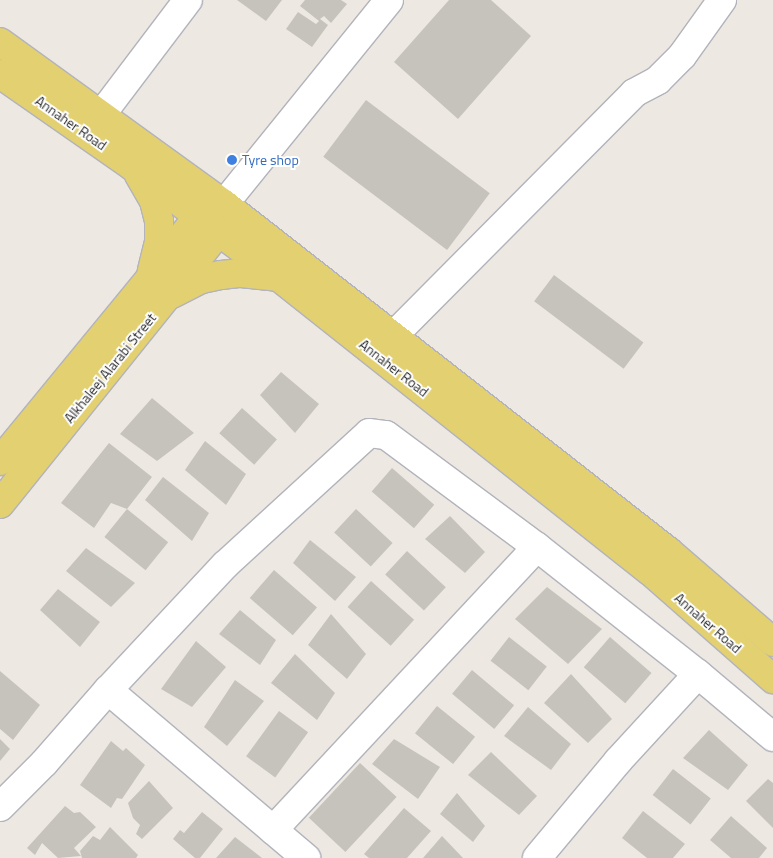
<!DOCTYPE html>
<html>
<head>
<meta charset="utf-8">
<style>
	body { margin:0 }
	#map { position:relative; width:773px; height:858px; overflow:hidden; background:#ede9e2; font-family:"Titillium Web",sans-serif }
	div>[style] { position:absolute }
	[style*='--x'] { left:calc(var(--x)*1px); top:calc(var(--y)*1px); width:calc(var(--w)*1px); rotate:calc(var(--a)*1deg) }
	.building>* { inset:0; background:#c6c3bd; transform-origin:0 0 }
	.roads { filter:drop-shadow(1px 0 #b2b3bc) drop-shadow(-1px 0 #b2b3bc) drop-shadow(0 1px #b2b3bc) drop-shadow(0 -1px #b2b3bc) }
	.minor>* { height:28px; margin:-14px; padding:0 14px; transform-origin:14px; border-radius:14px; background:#fff }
	.major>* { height:28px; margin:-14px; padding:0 14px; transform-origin:14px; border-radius:14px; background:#e3d071 }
	.dots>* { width:14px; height:14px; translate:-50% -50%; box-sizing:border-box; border:2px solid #fff; border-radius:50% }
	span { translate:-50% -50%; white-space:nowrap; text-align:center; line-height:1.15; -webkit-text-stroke:4px #fff; paint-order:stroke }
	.street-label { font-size:14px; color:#2e2e2e }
	.shop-label { font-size:14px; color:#366cbe }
	.left { translate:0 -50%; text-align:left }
</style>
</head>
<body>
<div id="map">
	<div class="building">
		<div style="clip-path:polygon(237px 0,282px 0,266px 21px)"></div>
		<div style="clip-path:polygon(305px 0,341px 0,347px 4px,331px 23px,324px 16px,320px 19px,328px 25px,312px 47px,286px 29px,298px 12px,316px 24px,319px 21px,300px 6px)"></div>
		<div style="clip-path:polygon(449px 0,491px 0,531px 36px,458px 119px,394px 62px)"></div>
		<div style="left:366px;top:100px;width:155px;height:71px;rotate:37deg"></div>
		<div style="left:554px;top:275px;width:112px;height:33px;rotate:37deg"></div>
		<div style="clip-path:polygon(281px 372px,319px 404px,295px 433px,260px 395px)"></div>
		<div style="clip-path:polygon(152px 398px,194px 433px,157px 461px,120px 434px)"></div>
		<div style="left:242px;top:408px;width:47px;height:34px;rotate:42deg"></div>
		<div style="clip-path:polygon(205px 441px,246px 474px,226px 505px,185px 470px)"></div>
		<div style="clip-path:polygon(109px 443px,152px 477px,127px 509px,111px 503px,94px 528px,61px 503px)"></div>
		<div style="left:392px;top:468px;width:56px;height:31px;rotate:41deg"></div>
		<div style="clip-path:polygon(163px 477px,209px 513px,192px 541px,145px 500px)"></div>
		<div style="left:127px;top:509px;width:53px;height:36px;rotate:39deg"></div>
		<div style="left:356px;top:509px;width:50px;height:32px;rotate:43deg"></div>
		<div style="clip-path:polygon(450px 516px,485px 552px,465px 573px,425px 539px)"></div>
		<div style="clip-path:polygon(310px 540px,356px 577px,335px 601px,293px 563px)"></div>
		<div style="clip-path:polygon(86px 548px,135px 583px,111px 607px,66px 571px)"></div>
		<div style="left:407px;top:551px;width:53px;height:32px;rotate:43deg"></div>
		<div style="left:274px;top:570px;width:57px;height:37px;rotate:41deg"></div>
		<div style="left:371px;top:581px;width:58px;height:35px;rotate:42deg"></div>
		<div style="clip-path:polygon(547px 587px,602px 629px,568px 664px,515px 619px)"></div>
		<div style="clip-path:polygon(58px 589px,100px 622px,80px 647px,40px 610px)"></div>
		<div style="clip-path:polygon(240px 610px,276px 640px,260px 665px,219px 634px)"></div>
		<div style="clip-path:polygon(331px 614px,366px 654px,347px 679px,308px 645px)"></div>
		<div style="left:509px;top:637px;width:48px;height:30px;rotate:38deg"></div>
		<div style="left:610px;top:637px;width:55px;height:40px;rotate:41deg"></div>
		<div style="clip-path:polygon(196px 641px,226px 667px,192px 707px,161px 689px)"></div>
		<div style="clip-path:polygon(295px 654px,335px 693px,317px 720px,271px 683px)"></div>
		<div style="left:472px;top:670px;width:55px;height:31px;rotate:40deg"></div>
		<div style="clip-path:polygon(0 671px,40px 705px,13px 740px,0 729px)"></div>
		<div style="clip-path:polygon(571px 674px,612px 719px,588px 743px,544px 703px)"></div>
		<div style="clip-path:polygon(235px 680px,264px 701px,227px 746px,204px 727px)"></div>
		<div style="left:437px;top:706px;width:49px;height:35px;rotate:39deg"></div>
		<div style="clip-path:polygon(528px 707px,571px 744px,551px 770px,504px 736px)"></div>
		<div style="left:279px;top:711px;width:36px;height:56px;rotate:36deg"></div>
		<div style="clip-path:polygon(709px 730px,748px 765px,728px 790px,683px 758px)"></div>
		<div style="clip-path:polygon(0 739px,10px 749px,0 761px)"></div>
		<div style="clip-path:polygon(394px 739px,440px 767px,418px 799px,372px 764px)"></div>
		<div style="clip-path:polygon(111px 741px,123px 751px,126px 748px,145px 765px,122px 799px,117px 798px,111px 808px,80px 785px)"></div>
		<div style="clip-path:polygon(491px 752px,537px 796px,519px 815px,468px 775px)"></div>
		<div style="left:360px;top:763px;width:50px;height:75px;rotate:43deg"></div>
		<div style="left:673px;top:769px;width:48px;height:33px;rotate:38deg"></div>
		<div style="clip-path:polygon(768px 779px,773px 783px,773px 828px,746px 801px)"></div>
		<div style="clip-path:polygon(149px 781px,173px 808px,142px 839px,136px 834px,140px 825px,133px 818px,128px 803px)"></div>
		<div style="clip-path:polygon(457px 793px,485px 826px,473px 842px,440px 814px)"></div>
		<div style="clip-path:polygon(65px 806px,74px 813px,80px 812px,96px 827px,74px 848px,81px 856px,58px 858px,42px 843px,35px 855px,27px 848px)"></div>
		<div style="clip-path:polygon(404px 808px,431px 831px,407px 858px,369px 858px,364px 854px)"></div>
		<div style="clip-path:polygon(643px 811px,685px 844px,673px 858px,647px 858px,622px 838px)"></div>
		<div style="clip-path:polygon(202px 812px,223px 829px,200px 858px,195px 858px,173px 839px,180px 830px,184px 833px)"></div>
		<div style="clip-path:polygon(731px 816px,767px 848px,759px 858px,731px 858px,710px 840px)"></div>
		<div style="clip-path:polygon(110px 827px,138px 855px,136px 858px,82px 858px,80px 851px,93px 836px,100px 840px)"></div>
		<div style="clip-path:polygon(442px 836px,463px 858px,423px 858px)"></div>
		<div style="clip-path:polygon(235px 837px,262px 858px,216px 858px)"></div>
	</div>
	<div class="roads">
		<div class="minor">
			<div style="--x:101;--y:115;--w:144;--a:-52.9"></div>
			<div style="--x:224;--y:204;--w:262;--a:-51"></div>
			<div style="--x:393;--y:336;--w:342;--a:-45.2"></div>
			<div style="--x:634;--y:93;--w:27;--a:-28"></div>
			<div style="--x:658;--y:80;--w:34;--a:-45"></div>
			<div style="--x:682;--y:56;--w:69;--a:-54.5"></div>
			<div style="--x:108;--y:690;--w:260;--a:40.3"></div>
			<div style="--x:0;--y:807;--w:62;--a:-45"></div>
			<div style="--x:44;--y:763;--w:97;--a:-48.8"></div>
			<div style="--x:108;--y:690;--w:171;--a:-46.9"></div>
			<div style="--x:225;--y:565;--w:195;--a:-42.5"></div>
			<div style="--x:369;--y:433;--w:17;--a:7"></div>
			<div style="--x:386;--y:435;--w:188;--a:36.6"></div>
			<div style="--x:537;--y:547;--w:205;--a:38.3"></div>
			<div style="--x:698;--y:674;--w:98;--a:40"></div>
			<div style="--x:273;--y:830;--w:387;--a:-47"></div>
			<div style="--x:537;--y:858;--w:126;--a:-50.1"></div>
			<div style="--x:618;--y:761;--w:118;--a:-47.4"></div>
		</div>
		<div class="major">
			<div style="--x:0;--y:42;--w:276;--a:35.9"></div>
			<div style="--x:224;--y:204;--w:564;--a:38.01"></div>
			<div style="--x:668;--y:551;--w:139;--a:40.9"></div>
			<div style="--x:0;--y:74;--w:161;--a:34.9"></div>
			<div style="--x:132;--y:166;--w:186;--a:37.1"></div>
			<div style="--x:280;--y:278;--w:472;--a:38.4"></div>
			<div style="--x:650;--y:571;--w:164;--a:41.3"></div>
			<div style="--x:139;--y:175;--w:30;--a:60"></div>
			<div style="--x:154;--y:201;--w:21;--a:76"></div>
			<div style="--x:159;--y:221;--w:21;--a:90"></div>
			<div style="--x:159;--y:242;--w:30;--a:104"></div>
			<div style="--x:172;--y:294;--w:34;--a:-27"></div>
			<div style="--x:202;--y:279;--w:19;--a:-12"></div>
			<div style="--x:221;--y:275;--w:20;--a:-6"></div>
			<div style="--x:241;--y:273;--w:36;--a:6"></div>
			<div style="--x:0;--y:461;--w:233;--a:-50.6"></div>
			<div style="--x:148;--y:281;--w:82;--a:-52.4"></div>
			<div style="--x:0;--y:504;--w:349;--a:-51.2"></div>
		</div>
	</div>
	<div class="dots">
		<div style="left:232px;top:160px;background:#3f7fe0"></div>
	</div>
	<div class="street-label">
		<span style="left:71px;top:123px;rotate:35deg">Annaher Road</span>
		<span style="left:110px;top:368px;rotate:-51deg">Alkhaleej Alarabi Street</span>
		<span style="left:394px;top:368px;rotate:38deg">Annaher Road</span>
		<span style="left:708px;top:623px;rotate:41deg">Annaher Road</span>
	</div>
	<div class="shop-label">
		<span class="left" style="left:242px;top:160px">Tyre shop</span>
	</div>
</div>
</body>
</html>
